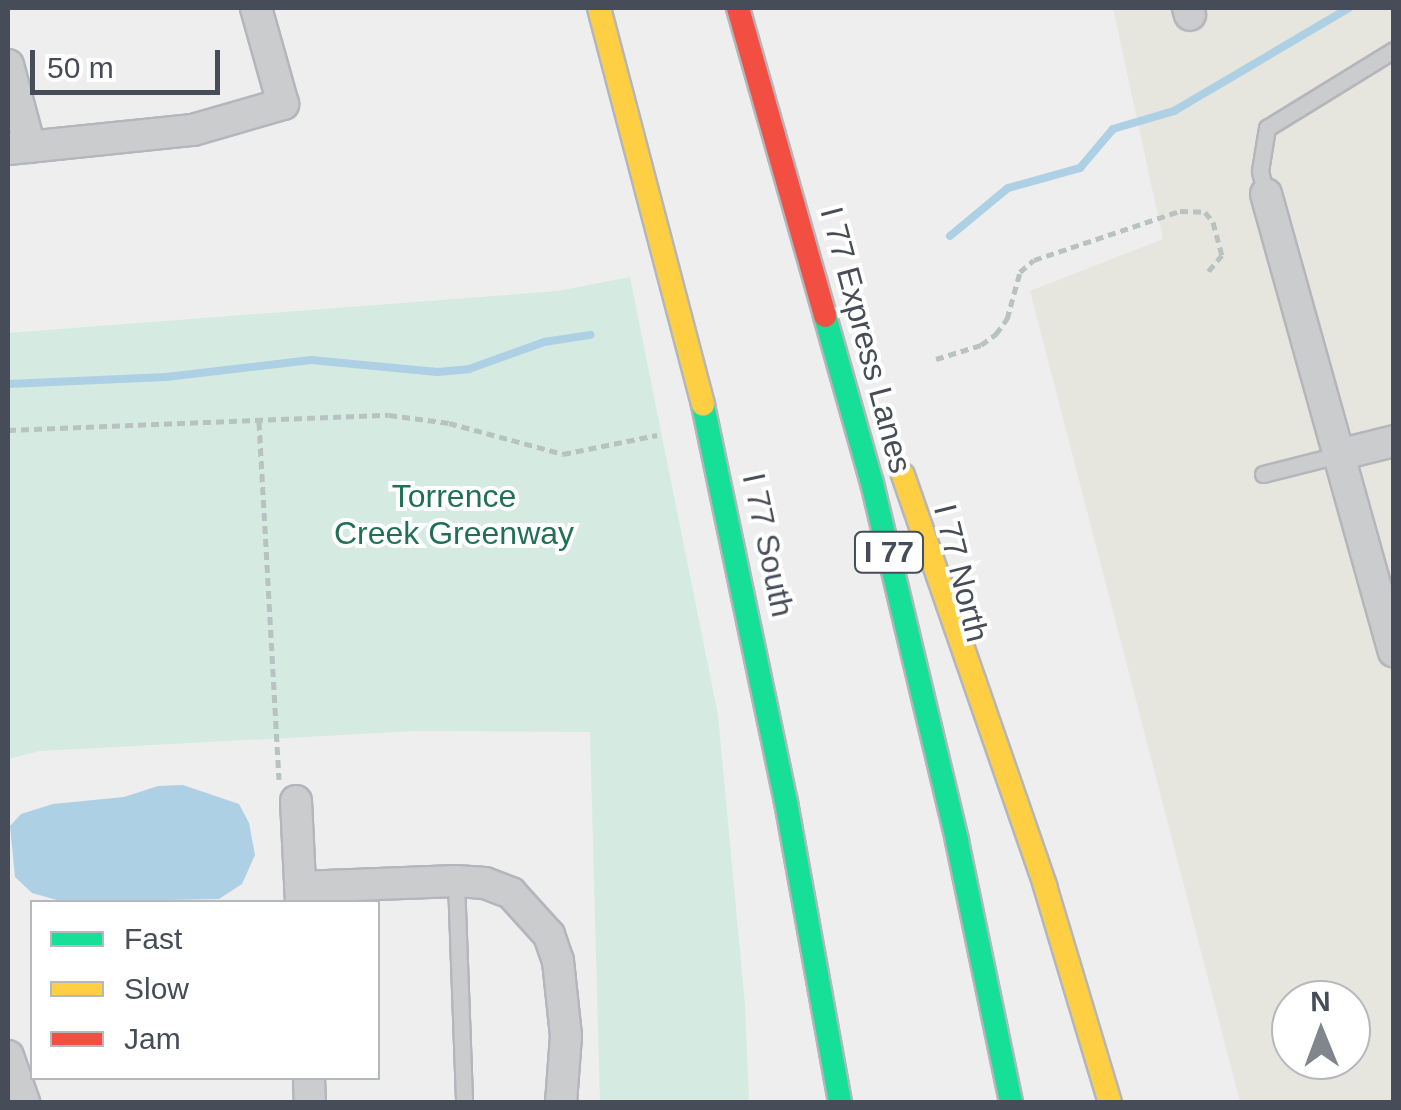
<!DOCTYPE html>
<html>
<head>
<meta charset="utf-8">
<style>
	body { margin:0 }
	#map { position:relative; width:1401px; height:1110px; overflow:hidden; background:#eee; font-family:Helvetica,sans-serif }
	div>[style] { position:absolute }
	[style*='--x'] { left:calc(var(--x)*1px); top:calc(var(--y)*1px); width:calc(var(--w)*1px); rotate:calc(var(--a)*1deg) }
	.commercial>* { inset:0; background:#e6e6de }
	.green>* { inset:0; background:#d5ebe1 }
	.water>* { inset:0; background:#add0e5 }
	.stream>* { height:8px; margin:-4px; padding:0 4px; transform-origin:4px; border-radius:4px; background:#add0e5 }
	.path>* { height:5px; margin-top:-2.5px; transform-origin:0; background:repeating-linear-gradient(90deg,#b8c2c0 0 8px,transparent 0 13px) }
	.roads { filter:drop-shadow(2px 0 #b4b6bc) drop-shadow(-2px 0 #b4b6bc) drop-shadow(0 2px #b4b6bc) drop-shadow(0 -2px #b4b6bc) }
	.lane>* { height:15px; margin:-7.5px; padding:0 7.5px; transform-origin:7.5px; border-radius:7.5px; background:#caccce }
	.street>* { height:30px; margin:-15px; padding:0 15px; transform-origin:15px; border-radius:15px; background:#caccce }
	.fast>* { height:22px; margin:-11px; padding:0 11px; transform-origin:11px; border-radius:11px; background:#16e098 }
	.slow>* { height:22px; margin:-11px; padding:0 11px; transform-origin:11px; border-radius:11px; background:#ffcf43 }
	.jam>* { height:22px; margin:-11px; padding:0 11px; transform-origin:11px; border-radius:11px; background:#f24e42 }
	span { translate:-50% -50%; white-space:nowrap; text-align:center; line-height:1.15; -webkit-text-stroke:8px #fff; paint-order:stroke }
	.shield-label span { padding:2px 8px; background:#fff; border:2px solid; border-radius:8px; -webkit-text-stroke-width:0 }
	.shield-label { font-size:30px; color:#474d58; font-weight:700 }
	.street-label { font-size:32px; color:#474d58 }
	.park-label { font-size:32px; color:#217056 }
	.frame { position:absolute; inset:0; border:10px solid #474d58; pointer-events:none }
	.legend { position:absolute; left:30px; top:900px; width:350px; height:180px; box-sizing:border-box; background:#fff; border:2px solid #b5b8bc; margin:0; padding:12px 18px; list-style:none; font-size:30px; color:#474d58 }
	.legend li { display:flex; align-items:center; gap:20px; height:50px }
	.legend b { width:50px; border:2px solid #b5b8bc }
	.north { position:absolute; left:1271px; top:980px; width:100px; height:100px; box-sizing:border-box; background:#fff; border:2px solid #b5b8bc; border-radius:50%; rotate:359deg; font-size:28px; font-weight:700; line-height:40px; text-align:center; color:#474d58 }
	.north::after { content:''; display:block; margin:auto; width:35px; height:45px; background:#81858c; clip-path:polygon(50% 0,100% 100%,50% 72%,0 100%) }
	.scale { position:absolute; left:30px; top:50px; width:190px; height:45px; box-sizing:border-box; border:5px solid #474d58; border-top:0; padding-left:12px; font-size:30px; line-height:35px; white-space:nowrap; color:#474d58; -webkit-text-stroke:8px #fff; paint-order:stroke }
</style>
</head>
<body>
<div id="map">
	<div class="commercial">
		<div style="clip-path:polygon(evenodd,1113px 8px,1393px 8px,1393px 1102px,1240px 1102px,1030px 291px,1163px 239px,1113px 8px,1291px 1000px,1351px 1000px,1351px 1060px,1291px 1060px,1291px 1000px)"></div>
	</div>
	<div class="green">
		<div style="clip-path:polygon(630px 277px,718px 715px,745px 1005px,749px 1102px,600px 1102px,590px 732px,417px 731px,40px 751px,8px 759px,8px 333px,558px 291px)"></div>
	</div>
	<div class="water">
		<div style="clip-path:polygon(183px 785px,239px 804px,249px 823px,255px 855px,242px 884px,219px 899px,64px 902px,32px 893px,15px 877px,10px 826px,21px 814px,53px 804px,124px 797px,158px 786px)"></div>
	</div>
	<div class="stream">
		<div style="--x:950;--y:236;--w:75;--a:-39.6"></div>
		<div style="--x:1008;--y:188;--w:75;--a:-15.5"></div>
		<div style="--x:1080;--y:168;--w:51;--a:-49.8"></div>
		<div style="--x:1113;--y:129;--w:64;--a:-16.4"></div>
		<div style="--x:1174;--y:111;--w:203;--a:-30.5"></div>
		<div style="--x:8;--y:384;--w:158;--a:-2.5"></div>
		<div style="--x:166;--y:377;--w:146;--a:-6.7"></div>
		<div style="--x:311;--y:360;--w:127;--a:5.4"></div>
		<div style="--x:437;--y:372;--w:32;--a:-5"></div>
		<div style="--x:469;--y:369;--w:80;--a:-19.8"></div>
		<div style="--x:544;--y:342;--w:47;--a:-8.7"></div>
	</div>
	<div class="path">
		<div style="--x:936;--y:359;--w:47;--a:-17.3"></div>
		<div style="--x:981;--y:345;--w:19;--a:-36"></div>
		<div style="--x:996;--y:334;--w:19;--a:-54"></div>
		<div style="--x:1007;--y:319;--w:49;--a:-74.5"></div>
		<div style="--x:1020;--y:272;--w:18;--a:-41"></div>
		<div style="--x:1034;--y:260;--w:154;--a:-18.6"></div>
		<div style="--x:1180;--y:211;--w:25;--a:2"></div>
		<div style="--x:1205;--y:212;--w:13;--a:51"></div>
		<div style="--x:1213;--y:222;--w:34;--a:75"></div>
		<div style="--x:1222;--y:255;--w:25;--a:130"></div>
		<div style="--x:259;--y:422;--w:358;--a:86.8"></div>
		<div style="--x:8;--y:430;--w:381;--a:-2.3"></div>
		<div style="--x:389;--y:415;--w:61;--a:7.6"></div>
		<div style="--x:449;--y:423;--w:118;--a:15.2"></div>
		<div style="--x:563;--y:454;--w:96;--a:-11.4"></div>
	</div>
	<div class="roads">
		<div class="lane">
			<div style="--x:1266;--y:194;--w:24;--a:-105"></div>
			<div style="--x:1260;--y:171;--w:44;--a:-80.8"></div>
			<div style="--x:1267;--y:128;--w:149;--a:-31.6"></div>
			<div style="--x:1263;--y:474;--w:77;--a:-14.2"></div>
			<div style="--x:456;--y:881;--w:221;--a:87.9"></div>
		</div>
		<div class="street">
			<div style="--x:1188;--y:8;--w:7;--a:74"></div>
			<div style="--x:8;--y:65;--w:85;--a:75"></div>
			<div style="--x:8;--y:149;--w:186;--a:-5.9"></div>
			<div style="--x:193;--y:130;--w:94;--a:-16.1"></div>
			<div style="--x:283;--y:104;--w:100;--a:-105.7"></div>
			<div style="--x:1266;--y:194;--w:475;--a:74.4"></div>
			<div style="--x:1338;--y:455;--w:58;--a:-14"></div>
			<div style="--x:296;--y:801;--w:101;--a:87.2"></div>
			<div style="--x:300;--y:887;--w:156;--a:-2.2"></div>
			<div style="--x:456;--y:881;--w:29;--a:4"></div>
			<div style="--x:485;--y:883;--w:28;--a:21"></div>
			<div style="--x:511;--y:893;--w:57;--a:47.9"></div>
			<div style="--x:549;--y:935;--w:28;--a:71"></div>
			<div style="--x:558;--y:961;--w:75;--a:83.9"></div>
			<div style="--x:566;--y:1036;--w:66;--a:94.3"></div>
			<div style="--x:8;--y:1056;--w:49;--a:70.8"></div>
			<div style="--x:309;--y:1078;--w:24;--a:88"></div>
		</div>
		<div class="fast">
			<div style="--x:825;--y:316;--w:173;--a:74.3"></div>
			<div style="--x:872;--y:483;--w:368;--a:76.6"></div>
			<div style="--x:957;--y:841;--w:267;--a:78.3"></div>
			<div style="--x:703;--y:405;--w:406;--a:78.2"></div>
			<div style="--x:786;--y:802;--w:305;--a:79.8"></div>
		</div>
		<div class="slow">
			<div style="--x:599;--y:8;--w:410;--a:75.3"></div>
			<div style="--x:903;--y:475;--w:435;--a:70.9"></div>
			<div style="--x:1045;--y:886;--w:226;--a:73.3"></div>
		</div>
		<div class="jam">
			<div style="--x:738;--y:8;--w:320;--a:74.2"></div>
		</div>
	</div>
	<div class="shield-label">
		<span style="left:889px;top:552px">I 77</span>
	</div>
	<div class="street-label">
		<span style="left:866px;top:340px;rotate:75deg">I 77 Express Lanes</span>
		<span style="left:768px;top:545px;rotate:78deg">I 77 South</span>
		<span style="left:961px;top:573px;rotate:76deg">I 77 North</span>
	</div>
	<div class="park-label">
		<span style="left:454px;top:515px">Torrence<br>Creek Greenway</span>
	</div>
	<div class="frame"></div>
	<ul class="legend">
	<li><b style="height:12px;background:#16e098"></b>Fast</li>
	<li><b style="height:12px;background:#ffcf43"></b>Slow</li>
	<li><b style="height:12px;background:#f24e42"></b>Jam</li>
	</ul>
	<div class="north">N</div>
	<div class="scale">50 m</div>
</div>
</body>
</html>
